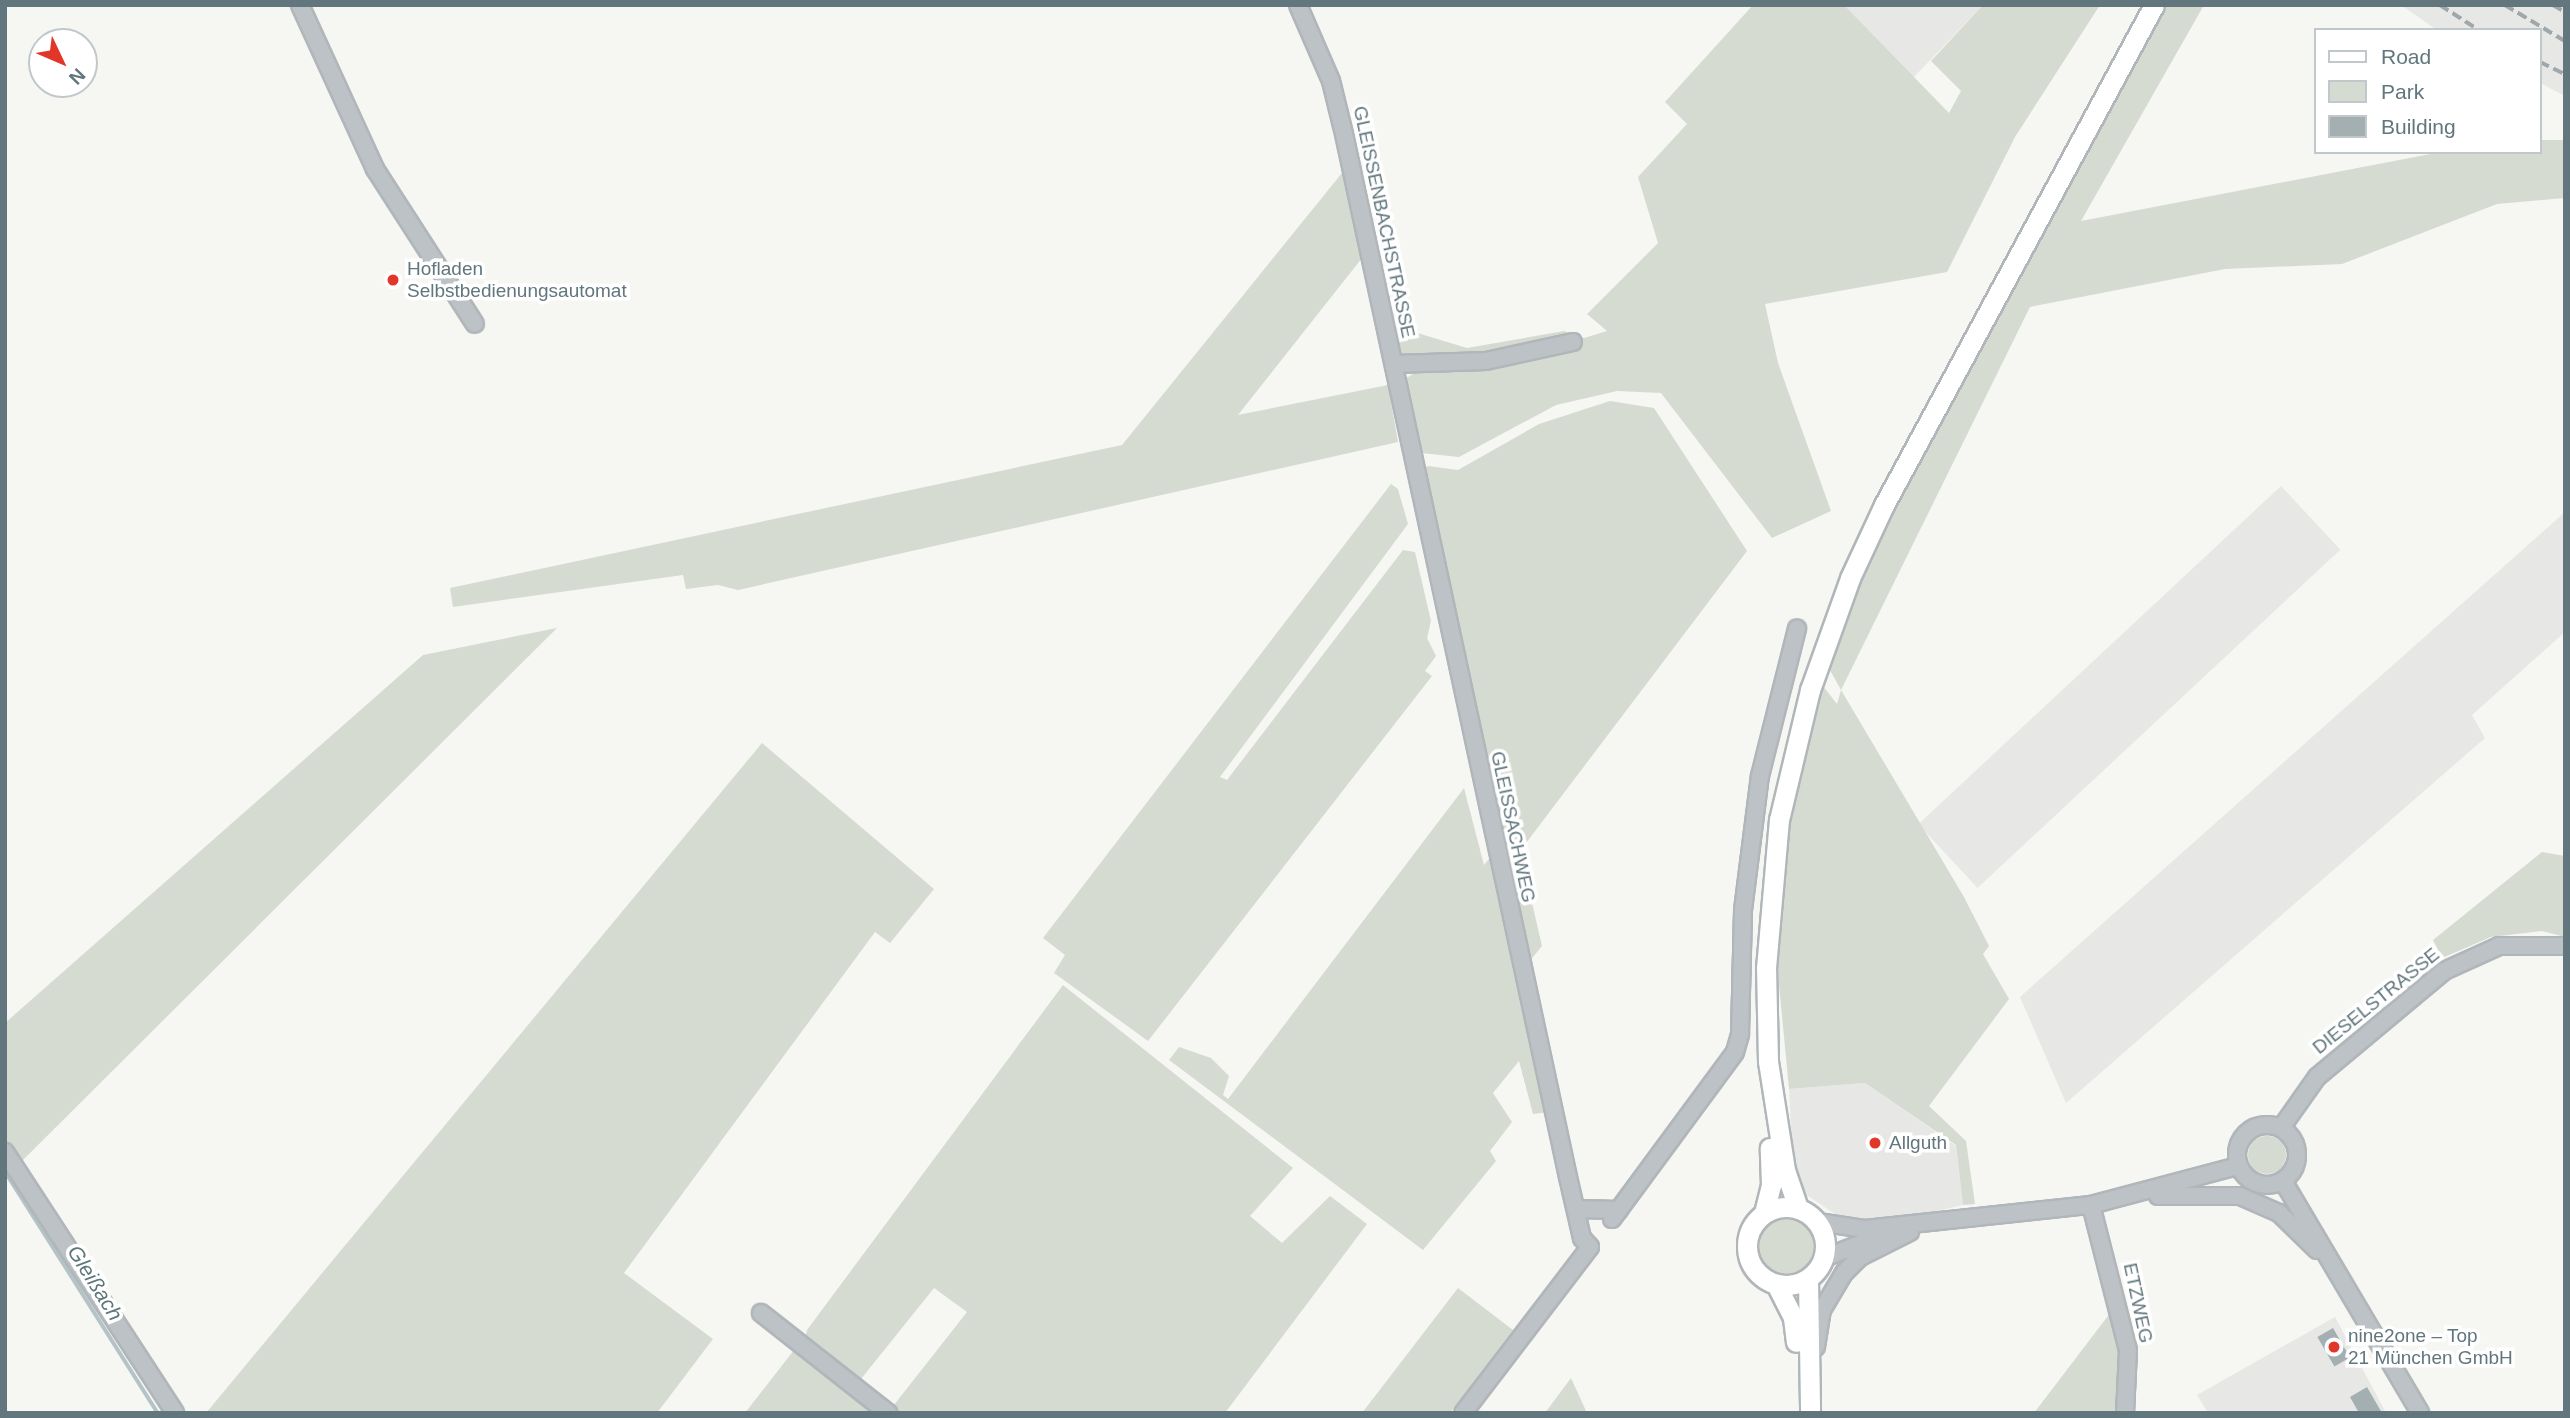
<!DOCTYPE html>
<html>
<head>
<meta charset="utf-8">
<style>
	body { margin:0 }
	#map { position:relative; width:2570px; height:1418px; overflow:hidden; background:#f6f6f3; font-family:Arial,sans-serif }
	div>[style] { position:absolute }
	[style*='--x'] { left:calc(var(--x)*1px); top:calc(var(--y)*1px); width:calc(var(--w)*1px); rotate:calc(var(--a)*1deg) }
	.built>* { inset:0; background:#e7e7e6; transform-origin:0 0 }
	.green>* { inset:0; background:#d6dbd2 }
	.round { border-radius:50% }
	.stream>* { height:3.5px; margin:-1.75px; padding:0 1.75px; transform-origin:1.75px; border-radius:1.75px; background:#b4c4c6 }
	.building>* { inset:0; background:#a4afb2; transform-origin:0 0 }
	.roads { filter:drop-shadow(2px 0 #b0b6b9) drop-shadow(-2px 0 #b0b6b9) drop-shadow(0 2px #b0b6b9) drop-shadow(0 -2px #b0b6b9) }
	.minor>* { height:16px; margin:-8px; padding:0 8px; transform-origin:8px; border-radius:8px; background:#bcc2c5 }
	.minor>.ring { margin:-8px; padding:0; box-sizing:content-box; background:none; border:16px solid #bcc2c5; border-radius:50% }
	.major>* { height:19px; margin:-9.5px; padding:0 9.5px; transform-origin:9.5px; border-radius:9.5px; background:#fff }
	.major>.ring { margin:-9.5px; padding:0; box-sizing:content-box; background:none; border:19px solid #fff; border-radius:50% }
	.rail>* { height:3.5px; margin-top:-1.75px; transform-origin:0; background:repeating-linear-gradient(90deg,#9ea7aa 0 10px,transparent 0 15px) }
	.dots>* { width:19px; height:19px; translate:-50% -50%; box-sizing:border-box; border:4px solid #fff; border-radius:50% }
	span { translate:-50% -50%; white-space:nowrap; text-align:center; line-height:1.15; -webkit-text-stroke:7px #fff; paint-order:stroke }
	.street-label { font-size:19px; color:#61767d }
	.poi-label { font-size:19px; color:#61767d }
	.left { translate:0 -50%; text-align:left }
	.water-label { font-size:21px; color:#5c7679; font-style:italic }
	.frame { position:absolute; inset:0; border:7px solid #61767d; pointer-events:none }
	.legend { position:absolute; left:2314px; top:28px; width:228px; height:126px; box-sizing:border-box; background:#fff; border:2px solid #c0c8cb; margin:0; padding:9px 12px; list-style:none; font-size:21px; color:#61767d }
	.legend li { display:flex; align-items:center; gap:14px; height:35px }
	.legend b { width:35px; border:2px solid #c0c8cb }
	.north { position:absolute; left:28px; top:28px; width:70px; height:70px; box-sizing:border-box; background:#fff; border:2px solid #c0c8cb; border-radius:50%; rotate:134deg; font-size:19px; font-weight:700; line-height:28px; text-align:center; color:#61767d }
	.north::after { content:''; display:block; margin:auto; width:24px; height:32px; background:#e13628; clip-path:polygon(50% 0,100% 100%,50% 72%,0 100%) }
</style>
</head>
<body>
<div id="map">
	<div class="built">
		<div style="clip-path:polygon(1844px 5px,1983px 5px,1913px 78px)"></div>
		<div style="clip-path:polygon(2401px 5px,2565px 5px,2565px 96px,2540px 83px,2540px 30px,2437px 30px)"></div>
		<div style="left:2281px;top:486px;width:87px;height:496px;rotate:47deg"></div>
		<div style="clip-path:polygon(2565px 512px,2565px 632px,2472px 715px,2485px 738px,2066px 1103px,2020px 997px)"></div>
		<div style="clip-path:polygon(1865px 1083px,1956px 1146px,1963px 1205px,1882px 1224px,1844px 1220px,1799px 1190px,1793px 1173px,1789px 1089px)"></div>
		<div style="clip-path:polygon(2335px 1317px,2386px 1413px,2208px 1413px,2197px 1395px)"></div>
	</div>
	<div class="green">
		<div style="clip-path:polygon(1753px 5px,1844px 5px,1949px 113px,1961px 91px,1931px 61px,1983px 5px,2100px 5px,2015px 137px,1947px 272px,1765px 304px,1778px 363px,1831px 511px,1772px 538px,1661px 393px,1617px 391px,1556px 405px,1459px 457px,1421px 453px,1411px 435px,1403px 380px,1418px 371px,1398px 359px,1391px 325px,1467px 348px,1564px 331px,1584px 338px,1607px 331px,1587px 314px,1658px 243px,1638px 177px,1687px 124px,1665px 102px)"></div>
		<div style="clip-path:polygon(2163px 5px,2204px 5px,2081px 221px,2441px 152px,2540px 152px,2540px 140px,2565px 140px,2565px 198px,2497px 204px,2342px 264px,2225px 269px,2030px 307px,1841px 690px,1964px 897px,1989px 946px,1983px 954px,2009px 999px,1929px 1106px,1966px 1141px,1975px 1204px,1963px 1205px,1956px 1145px,1865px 1083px,1789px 1089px,1776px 953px,1785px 837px,1799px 763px,1823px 686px,1837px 704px,1841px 690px,1830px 670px,1857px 582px)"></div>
		<div style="clip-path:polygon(1346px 168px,1366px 253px,1238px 415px,1388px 385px,1398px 442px,738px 590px,718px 585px,686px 589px,683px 575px,453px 607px,450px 588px,1122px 445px)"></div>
		<div style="clip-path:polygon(1610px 401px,1654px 408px,1747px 551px,1520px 851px,1542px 946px,1528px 963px,1421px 470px,1428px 466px,1458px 470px,1539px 424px)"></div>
		<div style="clip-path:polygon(1391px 484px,1398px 489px,1408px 524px,1220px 777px,1227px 780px,1403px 550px,1415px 552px,1431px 621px,1427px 638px,1436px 656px,1425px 671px,1432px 676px,1148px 1041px,1054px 973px,1065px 955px,1043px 938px)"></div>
		<div style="clip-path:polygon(557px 628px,20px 1163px,5px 1141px,5px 1023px,423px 655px)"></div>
		<div style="clip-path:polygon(762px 743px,934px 889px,890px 943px,875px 932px,624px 1273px,713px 1339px,657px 1413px,206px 1413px)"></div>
		<div style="clip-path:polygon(1464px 788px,1484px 865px,1494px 853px,1549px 1112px,1533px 1114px,1519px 1061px,1493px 1093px,1512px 1122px,1490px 1151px,1496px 1161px,1423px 1250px,1169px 1060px,1179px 1047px,1211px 1058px,1229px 1076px,1223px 1095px,1228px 1099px)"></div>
		<div style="clip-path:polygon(2542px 852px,2565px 856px,2565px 937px,2542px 931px,2491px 937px,2442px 958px,2433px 940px)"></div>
		<div style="clip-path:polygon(1063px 985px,1293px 1168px,1250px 1216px,1282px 1243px,1330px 1196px,1367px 1224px,1225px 1413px,894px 1413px,890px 1410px,967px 1312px,934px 1288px,857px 1384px,805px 1339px,807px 1330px)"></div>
		<div class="round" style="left:2248px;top:1136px;width:38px;height:38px"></div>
		<div class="round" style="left:1758px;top:1218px;width:56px;height:56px"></div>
		<div style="clip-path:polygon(1458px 1288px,1513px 1330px,1450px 1413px,1362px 1413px)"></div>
		<div style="clip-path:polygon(2114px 1308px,2125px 1366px,2121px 1413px,2034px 1413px)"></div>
		<div style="clip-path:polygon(794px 1350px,799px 1350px,879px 1413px,745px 1413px)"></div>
		<div style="clip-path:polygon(1571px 1378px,1587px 1413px,1545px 1413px)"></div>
	</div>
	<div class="stream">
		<div style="--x:5;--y:1171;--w:286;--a:57.7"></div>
	</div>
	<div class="building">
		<div style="left:2333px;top:1328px;width:34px;height:18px;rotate:60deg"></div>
		<div style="clip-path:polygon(2367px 1387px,2382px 1413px,2359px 1413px,2350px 1397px)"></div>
	</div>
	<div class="roads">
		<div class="minor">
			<div style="--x:300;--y:5;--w:180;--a:65.4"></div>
			<div style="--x:375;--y:169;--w:184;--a:57.2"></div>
			<div style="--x:1298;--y:5;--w:83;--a:66.5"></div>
			<div style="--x:1331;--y:81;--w:55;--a:76.2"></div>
			<div style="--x:1344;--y:134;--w:1067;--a:77.88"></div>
			<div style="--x:1568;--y:1177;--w:63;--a:77.1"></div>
			<div style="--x:1582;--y:1238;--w:12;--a:48"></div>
			<div style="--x:1590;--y:1247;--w:209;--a:127.4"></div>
			<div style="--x:1394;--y:364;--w:92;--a:-1.9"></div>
			<div style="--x:1486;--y:361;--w:89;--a:-12.3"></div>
			<div class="ring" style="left:2237px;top:1125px;width:44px;height:44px"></div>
			<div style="--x:2281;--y:1128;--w:62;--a:-54.8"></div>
			<div style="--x:2317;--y:1077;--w:165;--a:-39.8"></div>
			<div style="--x:2444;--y:971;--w:60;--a:-24.4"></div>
			<div style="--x:2499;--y:946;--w:66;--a:0"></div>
			<div style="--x:5;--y:1152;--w:311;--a:56.9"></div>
			<div style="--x:2283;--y:1181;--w:269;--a:59.4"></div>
			<div style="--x:2158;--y:1196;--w:82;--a:0"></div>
			<div style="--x:2240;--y:1196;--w:43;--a:23.6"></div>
			<div style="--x:2279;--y:1213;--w:53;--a:44.2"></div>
			<div style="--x:2091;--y:1205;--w:150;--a:75.7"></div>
			<div style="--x:2128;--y:1350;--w:63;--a:92.7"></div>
			<div style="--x:1577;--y:1209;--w:42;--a:1.4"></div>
			<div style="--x:1612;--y:1219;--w:207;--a:-53.6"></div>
			<div style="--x:1735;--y:1052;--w:19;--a:-74"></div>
			<div style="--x:1740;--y:1034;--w:124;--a:-88.6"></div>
			<div style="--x:1743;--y:910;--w:135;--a:-82.8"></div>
			<div style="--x:1760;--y:776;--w:152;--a:-75.9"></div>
			<div style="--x:1818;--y:1222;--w:48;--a:8.5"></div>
			<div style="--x:1865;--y:1229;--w:227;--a:-6.1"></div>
			<div style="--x:2091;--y:1205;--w:152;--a:-14.9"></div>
			<div style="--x:1824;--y:1258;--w:63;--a:-21.3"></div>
			<div style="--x:761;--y:1313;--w:162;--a:38.2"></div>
			<div style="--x:1816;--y:1347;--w:37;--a:-81"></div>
			<div style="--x:1822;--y:1310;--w:43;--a:-59.3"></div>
			<div style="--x:1844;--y:1273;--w:23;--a:-45"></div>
			<div style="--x:1860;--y:1257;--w:56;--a:-26.6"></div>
		</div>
		<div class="major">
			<div class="ring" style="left:1747px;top:1207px;width:59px;height:59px"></div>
			<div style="--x:1798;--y:1208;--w:40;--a:-108.9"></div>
			<div style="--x:1785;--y:1170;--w:110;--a:-98.9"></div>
			<div style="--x:1768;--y:1061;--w:93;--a:-91.2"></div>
			<div style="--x:1766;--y:968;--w:149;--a:-85"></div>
			<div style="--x:1779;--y:820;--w:134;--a:-76.6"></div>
			<div style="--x:1810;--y:690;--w:119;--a:-70.3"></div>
			<div style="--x:1850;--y:578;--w:81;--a:-65"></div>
			<div style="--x:1884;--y:505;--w:568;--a:-61.63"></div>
			<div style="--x:1764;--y:1213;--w:29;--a:-76"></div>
			<div style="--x:1771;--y:1185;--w:37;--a:-92"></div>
			<div style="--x:1808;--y:1279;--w:134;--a:89.1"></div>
			<div style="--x:1776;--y:1284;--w:38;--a:63"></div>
			<div style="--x:1793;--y:1318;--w:24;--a:83"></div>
		</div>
	</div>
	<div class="rail">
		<div style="--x:2440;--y:5;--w:46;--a:32.7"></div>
		<div style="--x:2505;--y:5;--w:70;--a:31"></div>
		<div style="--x:2553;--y:5;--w:14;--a:30"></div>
		<div style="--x:2540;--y:62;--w:28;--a:26"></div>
	</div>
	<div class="dots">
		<div style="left:393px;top:280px;background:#e13628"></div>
		<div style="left:1875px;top:1143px;background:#e13628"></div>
		<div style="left:2334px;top:1347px;background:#e13628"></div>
	</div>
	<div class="street-label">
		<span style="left:1384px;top:222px;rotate:78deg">GLEISSENBACHSTRASSE</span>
		<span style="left:1513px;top:827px;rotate:78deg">GLEISSACHWEG</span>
		<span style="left:2376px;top:1001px;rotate:-39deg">DIESELSTRASSE</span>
		<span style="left:2138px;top:1303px;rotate:78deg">ETZWEG</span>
	</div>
	<div class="poi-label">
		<span class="left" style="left:407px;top:280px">Hofladen<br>Selbstbedienungsautomat</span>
		<span class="left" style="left:1889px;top:1143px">Allguth</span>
		<span class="left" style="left:2348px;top:1347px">nine2one – Top<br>21 München GmbH</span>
	</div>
	<div class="water-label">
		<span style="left:95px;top:1283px;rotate:58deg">Gleißach</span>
	</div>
	<div class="frame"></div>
	<ul class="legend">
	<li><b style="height:9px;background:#fff"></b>Road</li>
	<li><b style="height:19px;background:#d6dbd2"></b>Park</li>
	<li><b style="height:19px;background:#a4afb2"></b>Building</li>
	</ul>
	<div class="north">N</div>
</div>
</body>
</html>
